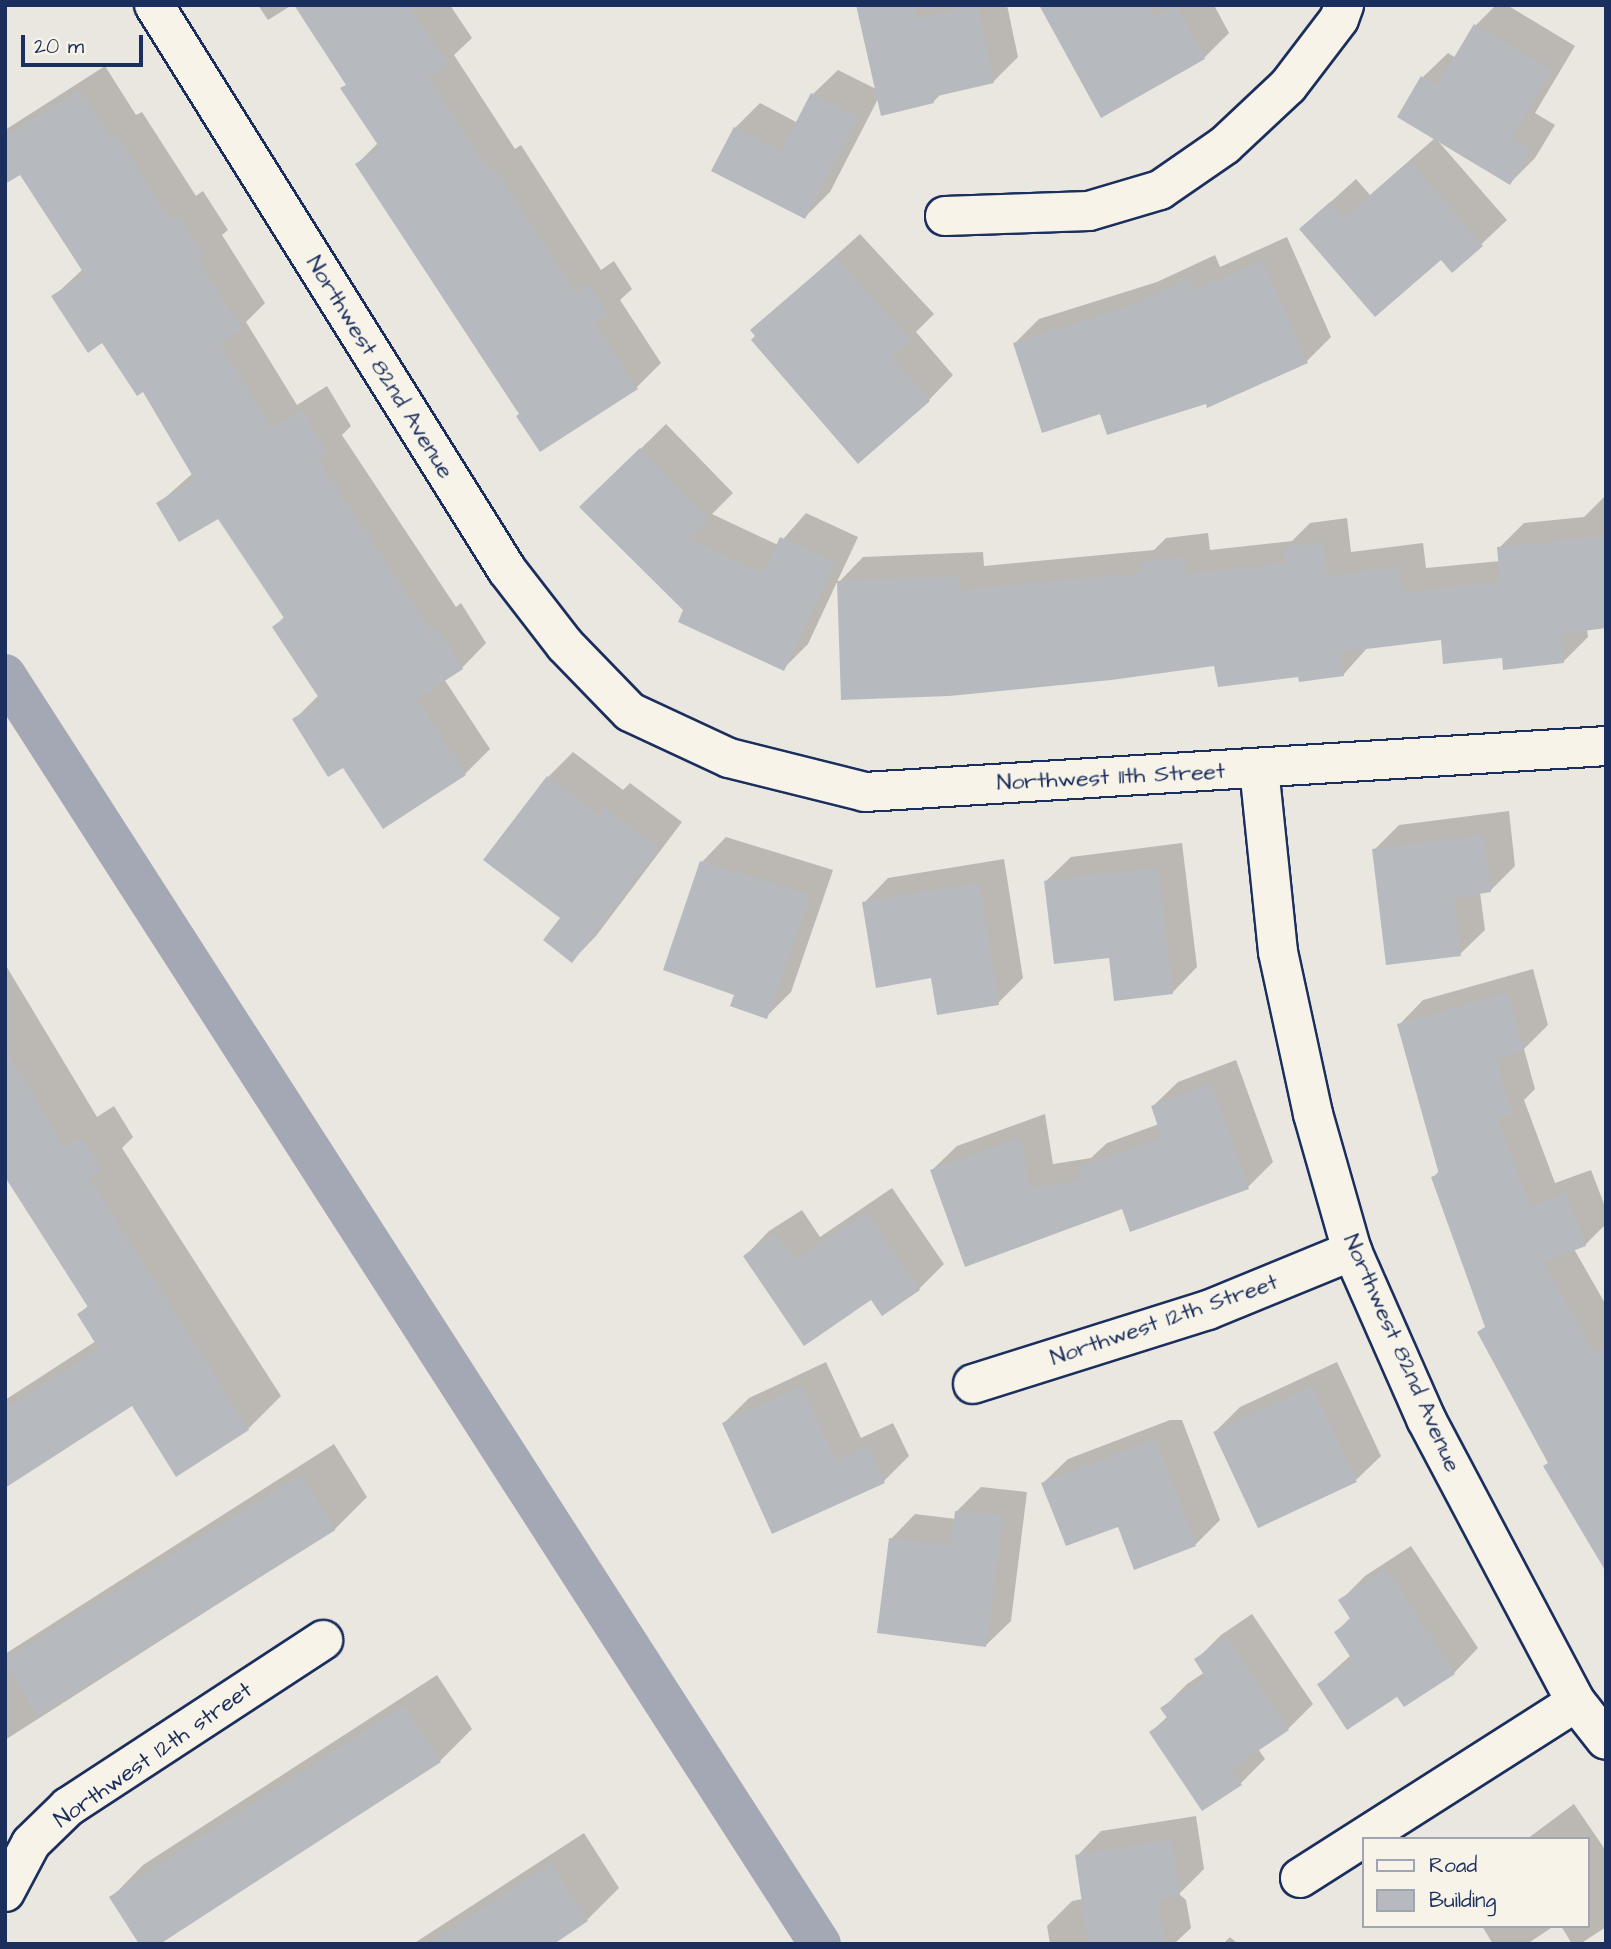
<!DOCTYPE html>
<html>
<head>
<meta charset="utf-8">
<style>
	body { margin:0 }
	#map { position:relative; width:1611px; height:1949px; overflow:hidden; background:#eae7e0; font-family:"Architects Daughter",sans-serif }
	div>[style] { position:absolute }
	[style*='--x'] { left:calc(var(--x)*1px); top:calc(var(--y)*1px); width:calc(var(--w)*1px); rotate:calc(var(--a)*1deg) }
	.shadow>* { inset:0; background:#0003 }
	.canal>* { height:42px; margin:-21px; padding:0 21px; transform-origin:21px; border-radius:21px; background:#a3a8b4 }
	.building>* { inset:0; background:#b6babf; transform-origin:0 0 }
	.roads { filter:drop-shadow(2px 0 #1b2f5e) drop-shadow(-2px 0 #1b2f5e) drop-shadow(0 2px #1b2f5e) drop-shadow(0 -2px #1b2f5e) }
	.minor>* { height:38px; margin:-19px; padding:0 19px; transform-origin:19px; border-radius:19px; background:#f7f3e8 }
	span { translate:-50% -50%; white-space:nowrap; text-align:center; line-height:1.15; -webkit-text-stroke:5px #f7f3e8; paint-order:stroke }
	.street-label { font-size:23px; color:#1b2f5e }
	.frame { position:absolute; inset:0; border:7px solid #1b2f5e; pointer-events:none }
	.legend { position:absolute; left:1362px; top:1837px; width:228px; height:91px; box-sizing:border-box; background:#f7f3e8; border:2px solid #9fa5b1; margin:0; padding:9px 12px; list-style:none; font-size:21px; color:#1b2f5e }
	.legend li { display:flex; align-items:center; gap:14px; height:35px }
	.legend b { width:35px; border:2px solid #9fa5b1 }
	.scale { position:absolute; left:21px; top:35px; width:122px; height:32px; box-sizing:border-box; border:4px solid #1b2f5e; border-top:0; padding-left:9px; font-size:21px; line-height:24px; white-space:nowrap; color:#1b2f5e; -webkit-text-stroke:5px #f7f3e8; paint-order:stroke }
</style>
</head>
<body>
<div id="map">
	<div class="shadow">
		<div style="clip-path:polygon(258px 5px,292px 5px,268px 20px)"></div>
		<div style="clip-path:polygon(296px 5px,450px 5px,472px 38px,454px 55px,515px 149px,521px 145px,601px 270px,614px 261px,632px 289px,620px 300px,661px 363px,636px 388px,521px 413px,357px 164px,378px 143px,347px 84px)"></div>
		<div style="clip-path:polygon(858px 5px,1007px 5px,1018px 57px,993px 82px,942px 93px,933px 102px,879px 97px,830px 192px,805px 217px,713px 171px,735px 128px,760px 103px,798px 123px,813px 94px,838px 70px,878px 90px)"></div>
		<div style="clip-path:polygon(1052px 5px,1214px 5px,1229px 33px,1204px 58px)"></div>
		<div style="clip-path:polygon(1496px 5px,1507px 5px,1575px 46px,1535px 113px,1555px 125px,1535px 158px,1510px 183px,1438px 141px,1507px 220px,1453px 271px,1441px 257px,1301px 229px,1356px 179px,1370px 195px,1435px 138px,1423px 77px,1448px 53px,1456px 58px,1475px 26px)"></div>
		<div style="clip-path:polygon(105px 66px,136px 115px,142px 112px,196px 196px,203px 191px,228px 230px,222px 235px,265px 303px,246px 322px,297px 405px,327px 386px,351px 426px,342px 435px,456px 607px,461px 603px,486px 643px,462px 668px,444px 679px,490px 749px,465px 774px,343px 766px,294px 720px,319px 695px,274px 627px,285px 616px,219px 516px,158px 504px,193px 473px,143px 390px,103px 340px,53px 297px,83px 269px,21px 172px,5px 182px,5px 130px)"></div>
		<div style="clip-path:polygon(860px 234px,934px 314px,916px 332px,953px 375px,929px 400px,757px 336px,753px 330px)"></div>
		<div style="clip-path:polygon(1287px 237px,1331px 337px,1307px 361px,1207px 402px,1102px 412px,1015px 343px,1039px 319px,1157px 282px,1215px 255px,1220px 267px)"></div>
		<div style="clip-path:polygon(666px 424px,733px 493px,712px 514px,778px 545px,806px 513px,858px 537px,808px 644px,783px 669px,685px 610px,606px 483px)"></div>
		<div style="clip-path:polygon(1606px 495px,1606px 626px,1587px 629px,1588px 637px,1563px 662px,1503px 657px,1443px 638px,1368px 647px,1343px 675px,1300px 675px,1216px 664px,839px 582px,863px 557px,983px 552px,984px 566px,1154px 550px,1166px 538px,1208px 533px,1210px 550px,1292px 541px,1310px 523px,1347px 518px,1351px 552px,1423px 543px,1426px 568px,1500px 561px,1499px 548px,1524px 523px,1584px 517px)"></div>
		<div style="clip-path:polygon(573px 752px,623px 790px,630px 783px,682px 822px,596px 936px,572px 961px,562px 918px,548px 777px)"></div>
		<div style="clip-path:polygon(1509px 811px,1515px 866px,1490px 891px,1480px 892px,1485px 930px,1460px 954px,1374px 850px,1399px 825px)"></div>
		<div style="clip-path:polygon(726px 837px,833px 870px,791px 992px,766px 1017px,736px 994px,702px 862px)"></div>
		<div style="clip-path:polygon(1182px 843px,1197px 967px,1173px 992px,1110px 956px,1046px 881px,1071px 857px)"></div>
		<div style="clip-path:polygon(1004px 859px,1023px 978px,998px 1003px,932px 976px,864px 903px,888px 878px)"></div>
		<div style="clip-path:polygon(5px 964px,97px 1117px,114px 1106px,133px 1137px,122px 1148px,281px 1396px,248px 1429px,176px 1474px,132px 1404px,5px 1486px,5px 1400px,96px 1341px,79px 1314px,89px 1305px,5px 1174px)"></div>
		<div style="clip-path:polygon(1533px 969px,1548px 1025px,1524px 1049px,1535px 1089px,1524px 1100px,1555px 1183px,1591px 1170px,1606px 1209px,1606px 1224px,1585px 1245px,1574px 1249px,1606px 1305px,1606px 1567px,1480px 1332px,1486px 1326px,1433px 1178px,1439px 1171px,1399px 1025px,1423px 1000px)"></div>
		<div style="clip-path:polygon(1236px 1060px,1273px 1162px,1248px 1187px,1123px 1207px,932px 1170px,957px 1146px,1045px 1114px,1053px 1164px,1091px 1158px,1107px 1143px,1159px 1124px,1153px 1106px,1178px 1082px)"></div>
		<div style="clip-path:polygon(892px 1188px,944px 1264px,919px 1289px,872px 1297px,745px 1256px,769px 1231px,802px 1210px,820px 1237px)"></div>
		<div style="clip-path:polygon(826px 1362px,861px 1438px,893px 1423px,909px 1456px,884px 1481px,724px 1423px,749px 1398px)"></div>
		<div style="clip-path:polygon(1337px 1362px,1381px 1456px,1356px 1480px,1215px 1432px,1240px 1407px)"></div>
		<div style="clip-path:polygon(1170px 1420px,1182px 1420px,1220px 1520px,1195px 1545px,1043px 1483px,1068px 1459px)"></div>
		<div style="clip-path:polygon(334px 1444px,367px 1497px,335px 1529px,5px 1740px,5px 1654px)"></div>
		<div style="clip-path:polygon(981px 1487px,1027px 1492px,1011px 1621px,986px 1645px,891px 1539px,915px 1514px,956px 1519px,957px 1511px)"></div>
		<div style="clip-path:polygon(1411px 1546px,1478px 1648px,1454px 1673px,1398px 1695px,1319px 1684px,1351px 1655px,1336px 1632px,1351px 1617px,1340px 1601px,1365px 1576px)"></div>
		<div style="clip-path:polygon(1252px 1614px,1313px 1704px,1288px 1729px,1258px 1749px,1265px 1759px,1240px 1784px,1151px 1732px,1168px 1716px,1163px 1708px,1187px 1684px,1205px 1672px,1196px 1660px,1221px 1635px)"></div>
		<div style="clip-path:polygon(437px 1675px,472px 1729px,440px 1761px,111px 1898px,143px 1865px)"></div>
		<div style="clip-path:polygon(1574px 1804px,1606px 1851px,1606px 1927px,1580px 1944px,1572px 1944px,1561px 1926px,1588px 1926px,1588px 1839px,1527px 1839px)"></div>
		<div style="clip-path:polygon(1196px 1816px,1204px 1869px,1179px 1894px,1186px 1900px,1191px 1928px,1174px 1944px,1050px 1944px,1047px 1926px,1072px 1901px,1083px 1899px,1077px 1856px,1101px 1831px)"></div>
		<div style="clip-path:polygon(584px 1833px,619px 1888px,587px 1920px,551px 1944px,413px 1944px)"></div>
		<div style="clip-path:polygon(1482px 1926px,1554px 1926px,1527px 1944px,1493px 1944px)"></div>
		<div style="clip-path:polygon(1230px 1937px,1238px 1944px,1223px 1944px)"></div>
	</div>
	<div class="canal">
		<div style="--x:5;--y:675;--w:1508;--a:57.29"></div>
	</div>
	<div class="building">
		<div style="clip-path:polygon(294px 5px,409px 5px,448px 64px,428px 77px,490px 172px,495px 169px,576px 293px,589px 285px,608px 315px,595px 323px,638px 389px,540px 452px,516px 416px,519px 414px,355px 164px,380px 148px,340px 88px,346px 85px)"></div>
		<div style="clip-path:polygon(856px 5px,914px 5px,917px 18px,977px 5px,994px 83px,933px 97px,934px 103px,881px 116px)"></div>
		<div style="clip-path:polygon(1039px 5px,1148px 5px,1154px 17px,1176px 5px,1205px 59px,1101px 118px)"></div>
		<div style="clip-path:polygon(1474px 24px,1552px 71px,1511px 138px,1531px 151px,1510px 185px,1397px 117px,1421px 76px,1437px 86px)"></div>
		<div style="clip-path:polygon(79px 90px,111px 138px,116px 135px,170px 220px,178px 215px,204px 256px,197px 260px,242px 329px,219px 343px,271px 428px,302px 410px,327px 452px,317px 458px,431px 630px,436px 627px,463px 669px,417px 699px,466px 775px,383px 829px,343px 768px,328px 777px,292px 719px,321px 701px,272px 627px,284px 618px,218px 519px,179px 542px,156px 503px,195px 480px,143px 392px,137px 396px,102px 343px,88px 353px,51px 296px,85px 275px,20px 175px,5px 184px,5px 137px)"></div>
		<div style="clip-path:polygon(811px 93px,858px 117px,805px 219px,711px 171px,734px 127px,781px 151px)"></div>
		<div style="clip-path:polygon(1410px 161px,1483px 246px,1452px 273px,1441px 260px,1375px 317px,1299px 229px,1330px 202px,1344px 218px)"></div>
		<div style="clip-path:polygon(835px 257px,911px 340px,891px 357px,930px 401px,858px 464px,751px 340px,755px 336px,750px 330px)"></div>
		<div style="clip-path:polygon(1262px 261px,1308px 363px,1207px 408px,1206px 404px,1107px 435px,1100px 414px,1042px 433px,1013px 343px,1130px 306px,1190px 278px,1195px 290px)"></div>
		<div style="clip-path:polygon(640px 448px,709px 519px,689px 539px,763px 574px,780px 537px,835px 562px,784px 671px,678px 622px,683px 610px,579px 507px)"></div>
		<div style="clip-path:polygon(1606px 536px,1606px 628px,1561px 634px,1564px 663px,1503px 670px,1502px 658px,1443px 664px,1441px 640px,1341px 652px,1344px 676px,1299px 682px,1298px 677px,1218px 687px,1214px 666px,1111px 680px,949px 696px,841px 700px,837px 581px,959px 576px,960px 590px,1141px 573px,1140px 562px,1184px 557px,1186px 574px,1286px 563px,1284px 547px,1323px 542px,1327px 576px,1399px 567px,1402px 592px,1500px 582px,1497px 547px)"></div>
		<div style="clip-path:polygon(547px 776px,599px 815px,604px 807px,659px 848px,572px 963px,543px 940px,560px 918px,483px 860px)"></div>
		<div style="clip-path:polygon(1484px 835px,1491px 892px,1454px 898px,1461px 956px,1386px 965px,1372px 849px)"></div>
		<div style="clip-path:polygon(700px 861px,810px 895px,767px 1019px,730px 1006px,734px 995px,663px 970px)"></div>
		<div style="clip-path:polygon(1158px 867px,1173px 994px,1114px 1001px,1109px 958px,1054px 964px,1044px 881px)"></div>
		<div style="clip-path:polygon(979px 883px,999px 1005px,937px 1015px,931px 978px,876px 988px,862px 902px)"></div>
		<div style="clip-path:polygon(1508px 993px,1524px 1051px,1496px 1059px,1512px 1115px,1498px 1119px,1530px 1207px,1566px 1193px,1586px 1246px,1543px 1262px,1594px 1353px,1606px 1347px,1606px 1572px,1543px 1466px,1548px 1463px,1477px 1332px,1485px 1327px,1431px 1177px,1439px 1174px,1397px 1024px)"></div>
		<div style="clip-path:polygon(5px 1049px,64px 1148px,81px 1137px,102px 1171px,89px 1178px,249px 1430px,176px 1477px,132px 1406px,5px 1488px,5px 1409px,99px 1349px,77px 1314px,88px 1307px,5px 1177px)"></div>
		<div style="clip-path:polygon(1211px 1084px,1249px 1189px,1130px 1232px,1122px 1209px,965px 1267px,930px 1170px,1021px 1138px,1029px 1188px,1082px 1180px,1080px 1167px,1162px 1138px,1151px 1106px)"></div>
		<div style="clip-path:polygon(867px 1212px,920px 1290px,882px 1316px,871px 1300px,804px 1346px,743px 1256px,776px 1233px,795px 1260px)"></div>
		<div style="clip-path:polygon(801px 1386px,836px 1461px,868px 1446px,885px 1483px,772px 1534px,722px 1423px)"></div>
		<div style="left:1312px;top:1386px;width:106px;height:109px;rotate:65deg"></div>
		<div style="clip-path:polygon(1156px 1439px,1196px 1546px,1134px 1570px,1118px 1527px,1066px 1546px,1041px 1483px)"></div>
		<div style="left:301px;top:1475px;width:65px;height:351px;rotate:58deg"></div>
		<div style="clip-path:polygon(955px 1511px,1003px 1516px,986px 1647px,877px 1633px,889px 1538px,951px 1546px)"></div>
		<div style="clip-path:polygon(1386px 1569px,1455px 1674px,1404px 1707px,1397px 1697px,1347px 1730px,1317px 1684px,1353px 1661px,1334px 1632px,1351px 1620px,1338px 1600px)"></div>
		<div style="clip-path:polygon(1227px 1637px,1289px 1730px,1231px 1769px,1242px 1785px,1202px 1811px,1149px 1732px,1168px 1719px,1160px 1708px,1206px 1678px,1194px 1659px)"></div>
		<div style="clip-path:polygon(404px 1706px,441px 1762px,160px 1944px,139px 1944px,109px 1897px)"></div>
		<div style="clip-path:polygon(1171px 1839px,1180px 1895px,1158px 1900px,1165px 1944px,1088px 1944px,1075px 1855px)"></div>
		<div style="clip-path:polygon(551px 1864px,588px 1921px,554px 1944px,428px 1944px)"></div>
	</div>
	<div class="roads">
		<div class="minor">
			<div style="--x:154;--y:5;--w:666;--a:58"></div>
			<div style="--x:507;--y:570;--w:95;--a:52.3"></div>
			<div style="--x:565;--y:645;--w:93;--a:45.9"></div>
			<div style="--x:630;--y:712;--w:109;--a:24.9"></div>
			<div style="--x:729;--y:758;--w:140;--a:14"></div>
			<div style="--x:865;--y:792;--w:742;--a:-3.55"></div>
			<div style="--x:945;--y:216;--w:144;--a:-2"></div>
			<div style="--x:1089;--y:211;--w:74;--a:-16.5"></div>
			<div style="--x:1160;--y:190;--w:79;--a:-34.7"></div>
			<div style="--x:1225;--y:145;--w:86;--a:-43.1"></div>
			<div style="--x:1288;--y:86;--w:84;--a:-52.7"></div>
			<div style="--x:1339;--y:19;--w:15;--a:-70"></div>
			<div style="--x:1259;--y:768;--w:185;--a:84.1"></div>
			<div style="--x:1278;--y:952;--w:166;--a:77.8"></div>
			<div style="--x:1313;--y:1114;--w:142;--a:74.1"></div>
			<div style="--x:1352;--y:1251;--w:184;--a:66.2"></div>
			<div style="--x:1426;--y:1419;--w:320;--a:62.1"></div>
			<div style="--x:1576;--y:1702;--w:48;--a:51.7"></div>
			<div style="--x:973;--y:1384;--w:246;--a:-17.5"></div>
			<div style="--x:1208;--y:1310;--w:156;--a:-22.3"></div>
			<div style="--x:1300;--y:1878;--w:327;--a:-32.5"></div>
			<div style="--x:5;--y:1892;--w:55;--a:-62"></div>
			<div style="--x:31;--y:1843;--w:52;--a:-44.2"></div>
			<div style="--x:68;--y:1807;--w:305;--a:-33.2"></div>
		</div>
	</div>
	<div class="street-label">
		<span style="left:380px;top:367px;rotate:58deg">Northwest 82nd Avenue</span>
		<span style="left:1111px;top:777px;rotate:-3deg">Northwest 11th Street</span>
		<span style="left:1164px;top:1320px;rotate:-19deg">Northwest 12th Street</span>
		<span style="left:1402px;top:1353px;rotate:66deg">Northwest 82nd Avenue</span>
		<span style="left:153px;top:1755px;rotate:-35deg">Northwest 12th street</span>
	</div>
	<div class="frame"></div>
	<ul class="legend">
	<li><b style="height:9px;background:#f7f3e8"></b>Road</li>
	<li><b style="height:19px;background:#b6babf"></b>Building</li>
	</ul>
	<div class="scale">20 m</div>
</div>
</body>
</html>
